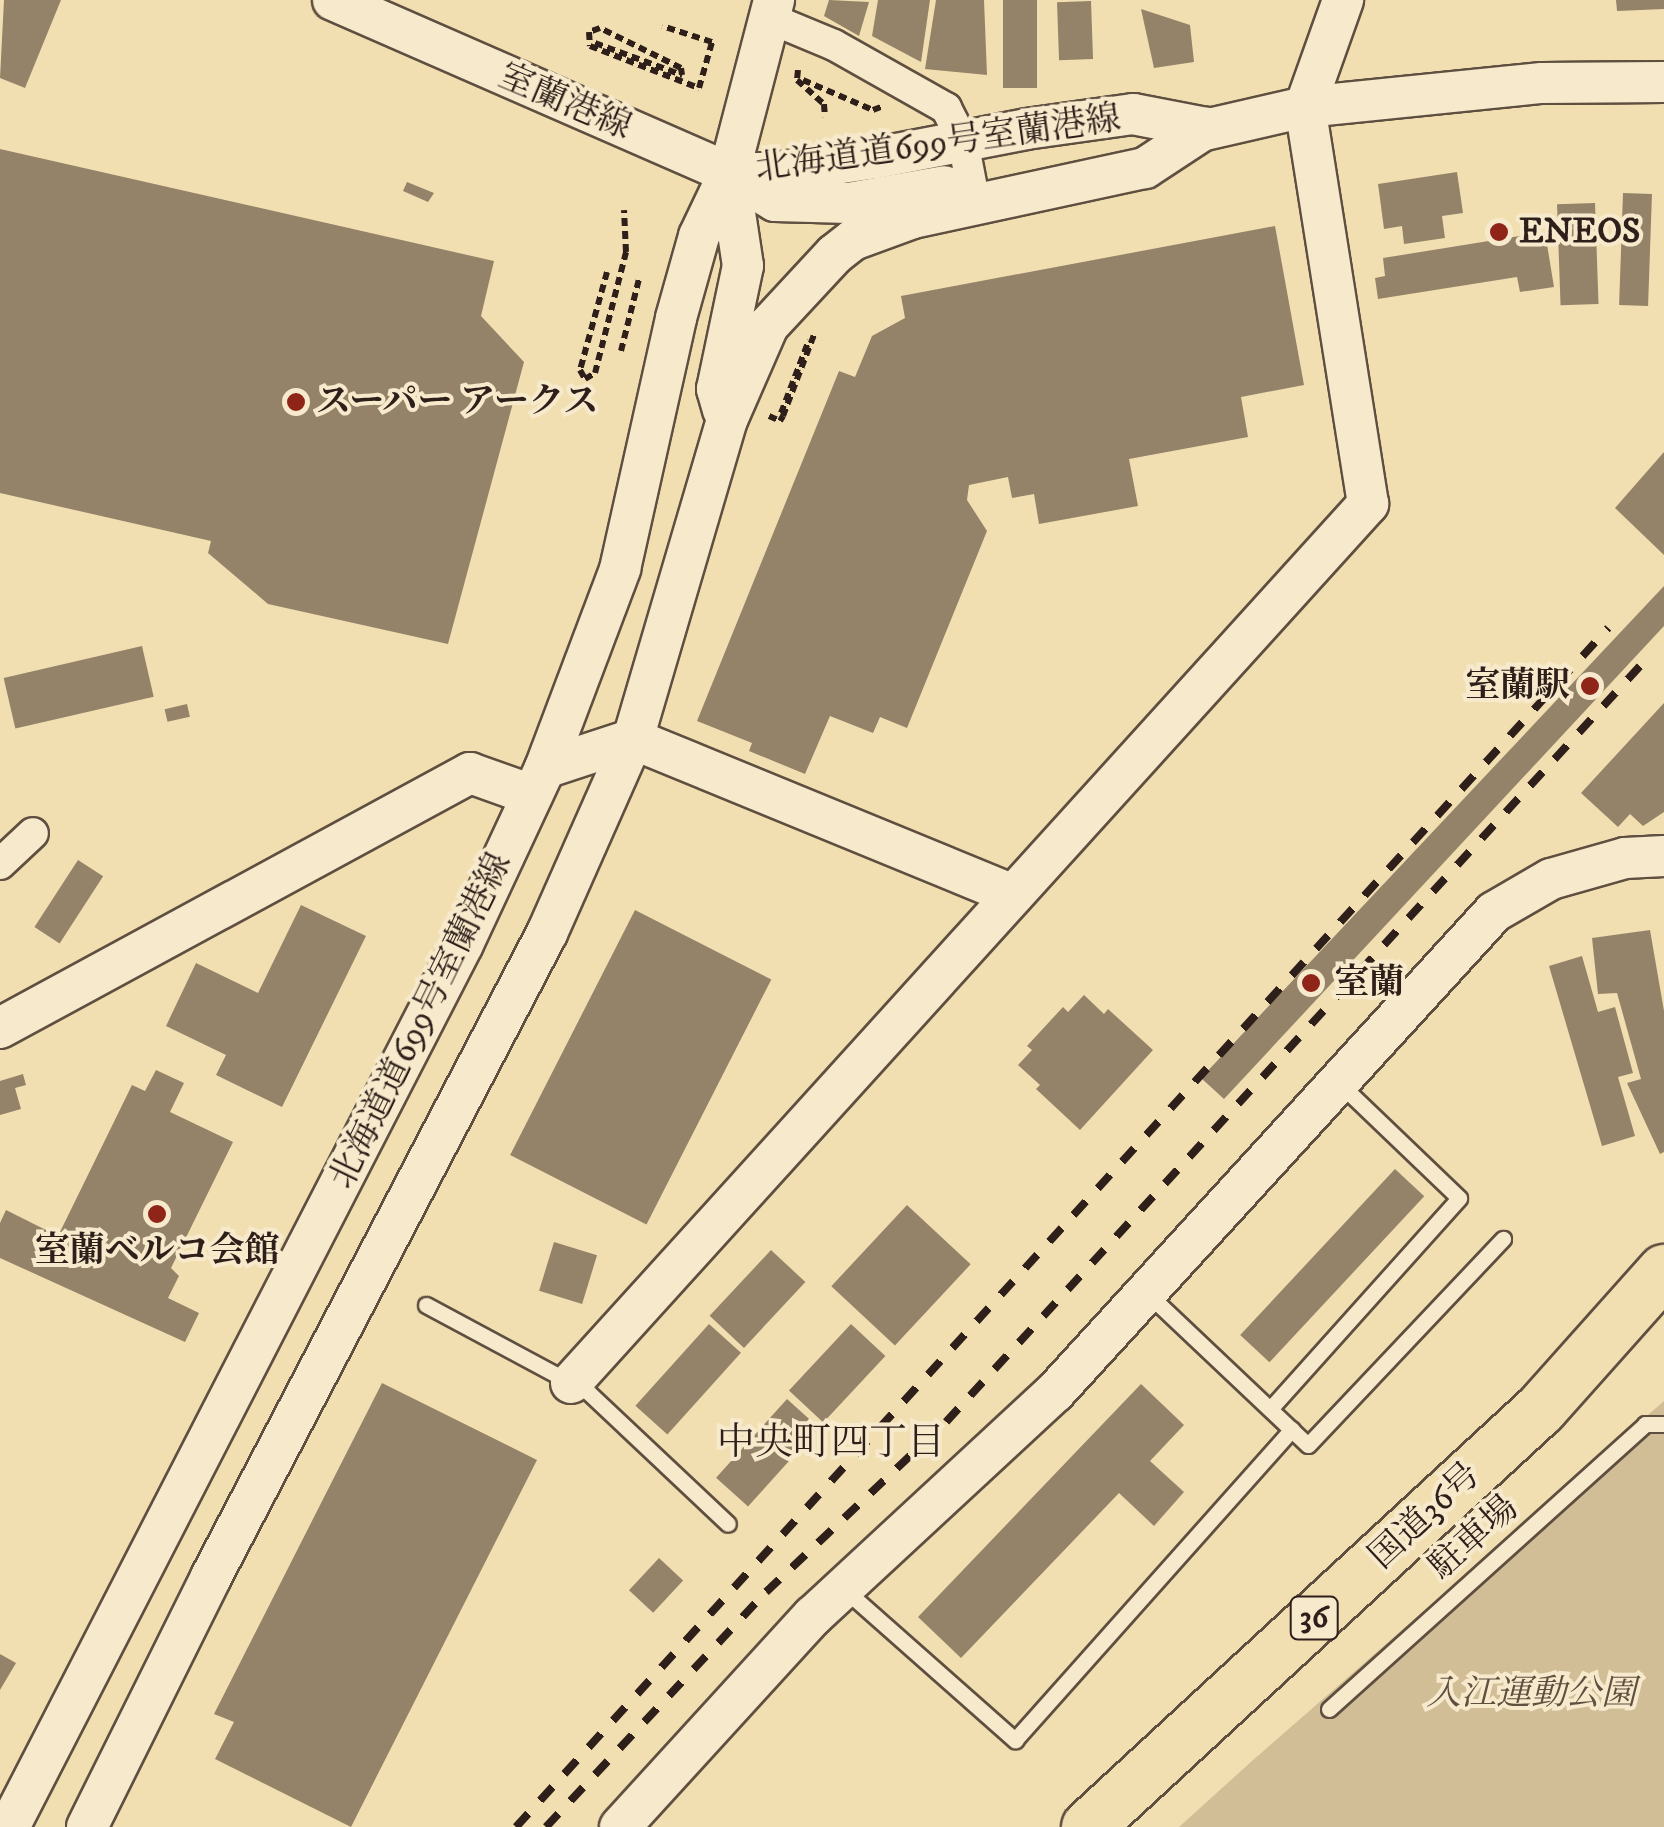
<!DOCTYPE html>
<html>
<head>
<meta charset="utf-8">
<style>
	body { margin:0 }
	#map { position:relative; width:1664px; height:1827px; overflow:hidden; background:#f2dfb1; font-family:"IM FELL DW Pica","Noto Serif JP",serif }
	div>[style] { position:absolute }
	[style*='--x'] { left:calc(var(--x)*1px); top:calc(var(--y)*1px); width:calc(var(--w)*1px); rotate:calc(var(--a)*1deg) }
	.green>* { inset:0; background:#d1be97 }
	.building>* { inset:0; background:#948369; transform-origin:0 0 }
	.path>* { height:6px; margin-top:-3px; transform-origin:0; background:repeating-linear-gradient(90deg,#2e1f1a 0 8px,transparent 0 13px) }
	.roads { filter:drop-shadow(2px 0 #5f4f40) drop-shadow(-2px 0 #5f4f40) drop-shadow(0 2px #5f4f40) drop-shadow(0 -2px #5f4f40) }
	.lane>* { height:15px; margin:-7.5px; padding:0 7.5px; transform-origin:7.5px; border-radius:7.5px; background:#f7eacc }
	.street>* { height:30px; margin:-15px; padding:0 15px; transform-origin:15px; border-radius:15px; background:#f7eacc }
	.secondary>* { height:40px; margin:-20px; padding:0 20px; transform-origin:20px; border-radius:20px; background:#f7eacc }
	.highway>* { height:52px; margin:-26px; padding:0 26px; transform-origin:26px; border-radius:26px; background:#f2dfb1 }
	.rail>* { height:8px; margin-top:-4px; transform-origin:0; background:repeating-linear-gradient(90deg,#2e1f1a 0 18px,transparent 0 36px) }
	.dots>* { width:28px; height:28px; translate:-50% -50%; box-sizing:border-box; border:5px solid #f7eacc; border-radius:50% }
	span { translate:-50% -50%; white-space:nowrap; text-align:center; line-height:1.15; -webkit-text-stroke:8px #f7eacc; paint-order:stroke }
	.shield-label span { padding:2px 8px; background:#f7eacc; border:2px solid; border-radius:8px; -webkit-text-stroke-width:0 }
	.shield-label { font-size:32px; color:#2e1f1a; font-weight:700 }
	.street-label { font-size:35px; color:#2e1f1a }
	.poi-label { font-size:35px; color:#2e1f1a; font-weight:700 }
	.left { translate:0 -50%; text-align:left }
	.right { translate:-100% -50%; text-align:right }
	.park-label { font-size:35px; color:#5f4f40; font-style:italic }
	.neighbourhood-label { font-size:38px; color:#2e1f1a }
</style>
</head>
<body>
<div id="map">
	<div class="green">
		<div style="clip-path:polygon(1664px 1401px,1664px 1827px,1179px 1827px,1252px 1761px)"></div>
	</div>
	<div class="building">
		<div style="clip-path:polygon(4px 0,61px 0,25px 88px,0 78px)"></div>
		<div style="clip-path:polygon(829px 0,869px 2px,859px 36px,824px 16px)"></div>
		<div style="clip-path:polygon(878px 0,930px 0,921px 62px,872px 36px)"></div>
		<div style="clip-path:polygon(936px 0,984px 0,987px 75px,925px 69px)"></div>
		<div style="left:1003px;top:0;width:34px;height:88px"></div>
		<div style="clip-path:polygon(1616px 0,1664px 0,1664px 9px,1617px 11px)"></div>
		<div style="left:1091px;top:1px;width:58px;height:34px;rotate:88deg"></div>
		<div style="clip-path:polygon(1141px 9px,1190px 25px,1194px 62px,1154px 68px)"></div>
		<div style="clip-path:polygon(0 149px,494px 261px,481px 316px,524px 362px,448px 644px,268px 604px,208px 553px,211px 541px,0 493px)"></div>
		<div style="clip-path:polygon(1457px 172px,1463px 213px,1442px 216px,1445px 238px,1404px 244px,1402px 226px,1384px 229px,1378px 184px)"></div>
		<div style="clip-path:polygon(407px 182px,434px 193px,428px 202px,403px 191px)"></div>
		<div style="left:1623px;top:193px;width:29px;height:112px;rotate:2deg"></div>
		<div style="left:1595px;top:203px;width:101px;height:38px;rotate:88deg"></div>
		<div style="clip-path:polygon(1275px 226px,1304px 385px,1241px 397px,1248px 437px,1129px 459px,1138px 506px,1039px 524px,1034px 494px,1012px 498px,1008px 477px,969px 485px,967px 500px,987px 531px,907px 728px,880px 717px,873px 733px,830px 716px,805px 774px,749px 751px,752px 743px,697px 721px,839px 371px,855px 377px,872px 336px,905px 318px,901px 296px)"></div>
		<div style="clip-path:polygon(1545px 232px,1554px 287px,1520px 292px,1517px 277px,1378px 299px,1375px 278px,1385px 276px,1383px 258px)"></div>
		<div style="clip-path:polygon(1664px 452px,1664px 555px,1615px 508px)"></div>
		<div style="clip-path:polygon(1664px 586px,1664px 626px,1224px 1099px,1201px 1078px)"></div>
		<div style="left:142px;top:646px;width:52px;height:142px;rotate:77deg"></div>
		<div style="clip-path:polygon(1664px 703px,1664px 812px,1643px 826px,1630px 814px,1618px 827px,1581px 793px)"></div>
		<div style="left:187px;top:704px;width:13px;height:23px;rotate:77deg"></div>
		<div style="left:78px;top:860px;width:30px;height:80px;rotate:33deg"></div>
		<div style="clip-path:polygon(301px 905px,366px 936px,282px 1107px,216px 1075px,226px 1055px,166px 1026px,196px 963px,258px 993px)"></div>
		<div style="left:635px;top:910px;width:153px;height:275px;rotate:27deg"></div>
		<div style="clip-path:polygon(1650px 930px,1664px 1011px,1664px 1152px,1660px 1154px,1627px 1083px,1641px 1079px,1617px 993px,1598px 994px,1592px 938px)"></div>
		<div style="clip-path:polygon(1582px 956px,1598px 1012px,1615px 1007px,1633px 1073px,1618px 1077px,1635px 1136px,1602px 1146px,1549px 966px)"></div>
		<div style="clip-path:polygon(1084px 995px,1104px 1014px,1108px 1009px,1153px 1050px,1080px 1130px,1036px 1089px,1040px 1085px,1018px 1065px,1032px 1050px,1027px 1046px,1063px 1007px,1068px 1012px)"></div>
		<div style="clip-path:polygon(156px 1070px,184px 1083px,170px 1112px,233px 1142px,171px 1268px,179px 1276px,168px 1298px,199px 1313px,185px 1342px,0 1258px,0 1223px,6px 1210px,58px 1236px,132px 1085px,145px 1091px)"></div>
		<div style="clip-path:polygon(23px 1074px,26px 1085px,15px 1088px,21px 1109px,0 1115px,0 1081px)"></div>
		<div style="left:1395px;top:1169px;width:40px;height:227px;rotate:43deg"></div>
		<div style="left:907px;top:1205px;width:87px;height:111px;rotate:43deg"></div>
		<div style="left:554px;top:1242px;width:45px;height:51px;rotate:17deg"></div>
		<div style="left:771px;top:1250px;width:47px;height:90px;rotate:43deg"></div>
		<div style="left:709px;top:1324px;width:43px;height:110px;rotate:42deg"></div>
		<div style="left:851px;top:1324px;width:47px;height:91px;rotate:43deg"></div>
		<div style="clip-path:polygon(382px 1383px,537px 1460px,351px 1827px,215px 1759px,234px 1722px,214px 1714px)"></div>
		<div style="clip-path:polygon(1141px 1384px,1184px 1425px,1150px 1461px,1184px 1492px,1154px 1526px,1119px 1493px,961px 1658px,918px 1617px)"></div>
		<div style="left:787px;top:1399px;width:43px;height:106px;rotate:42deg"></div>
		<div style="left:659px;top:1558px;width:33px;height:44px;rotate:43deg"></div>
		<div style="clip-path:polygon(0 1654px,16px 1663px,0 1690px)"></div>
	</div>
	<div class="path">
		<div style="--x:595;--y:43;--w:93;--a:20.2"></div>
		<div style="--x:682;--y:75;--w:7;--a:-98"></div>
		<div style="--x:681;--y:68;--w:90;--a:-153.7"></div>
		<div style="--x:600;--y:28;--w:12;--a:160"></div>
		<div style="--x:589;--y:32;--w:14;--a:86"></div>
		<div style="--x:590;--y:46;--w:117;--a:21.1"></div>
		<div style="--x:699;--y:88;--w:48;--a:-74.2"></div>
		<div style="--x:712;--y:42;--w:52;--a:-162.3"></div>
		<div style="--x:798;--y:70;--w:10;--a:96"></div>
		<div style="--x:797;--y:80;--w:36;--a:42"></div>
		<div style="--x:824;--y:104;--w:13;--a:86"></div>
		<div style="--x:803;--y:80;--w:76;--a:23.2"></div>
		<div style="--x:873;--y:110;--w:9;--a:-21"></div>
		<div style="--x:607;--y:272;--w:102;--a:105.4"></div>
		<div style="--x:580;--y:370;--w:10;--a:61"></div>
		<div style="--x:585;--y:379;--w:12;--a:-31"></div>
		<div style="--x:595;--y:373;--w:125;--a:-75.6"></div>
		<div style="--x:626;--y:252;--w:42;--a:-92.7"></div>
		<div style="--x:621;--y:351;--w:74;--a:-76"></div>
		<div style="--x:781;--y:413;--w:78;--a:-69"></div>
		<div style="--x:769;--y:416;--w:12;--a:24"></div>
		<div style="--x:780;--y:421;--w:6;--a:-59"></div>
		<div style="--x:783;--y:416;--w:87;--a:-69.1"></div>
	</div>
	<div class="roads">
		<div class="lane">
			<div style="--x:1147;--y:1293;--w:221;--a:43.4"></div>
			<div style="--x:1308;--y:1445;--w:284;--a:-46.6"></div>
			<div style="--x:426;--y:1305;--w:184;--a:28.2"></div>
			<div style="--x:588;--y:1392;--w:192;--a:43.3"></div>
			<div style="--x:1270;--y:1409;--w:283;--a:-48.1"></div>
			<div style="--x:1459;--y:1198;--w:165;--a:-136.2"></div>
			<div style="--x:843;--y:1588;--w:230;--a:41.5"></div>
			<div style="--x:1015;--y:1740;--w:416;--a:-48.3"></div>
			<div style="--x:1329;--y:1709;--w:426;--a:-42"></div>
			<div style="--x:1645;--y:1424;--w:19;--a:0"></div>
		</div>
		<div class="street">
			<div style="--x:769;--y:18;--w:70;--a:22.6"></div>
			<div style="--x:834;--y:45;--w:129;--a:29.4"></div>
			<div style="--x:946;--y:108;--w:37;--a:63"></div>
			<div style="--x:963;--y:141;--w:64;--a:79.2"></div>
			<div style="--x:0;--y:864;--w:45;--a:-43.2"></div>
		</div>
		<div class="secondary">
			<div style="--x:333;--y:0;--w:432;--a:23.6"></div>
			<div style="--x:729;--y:173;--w:54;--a:31.3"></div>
			<div style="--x:775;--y:201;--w:74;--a:1.5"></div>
			<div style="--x:849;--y:203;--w:97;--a:-10"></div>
			<div style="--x:1183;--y:135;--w:125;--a:-12.9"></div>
			<div style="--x:1305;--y:107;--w:238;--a:-5.8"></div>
			<div style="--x:1542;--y:83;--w:122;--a:-0.5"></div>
			<div style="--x:729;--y:173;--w:45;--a:0"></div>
			<div style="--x:774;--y:173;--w:103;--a:-8.4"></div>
			<div style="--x:876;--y:158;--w:153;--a:-10.9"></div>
			<div style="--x:1026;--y:129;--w:108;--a:-8"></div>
			<div style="--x:1133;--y:114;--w:74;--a:10.9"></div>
			<div style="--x:723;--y:410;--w:22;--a:-106"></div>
			<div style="--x:717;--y:389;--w:126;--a:-78.1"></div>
			<div style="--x:743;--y:266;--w:94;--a:-98.6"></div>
			<div style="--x:545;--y:768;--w:93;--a:-18.2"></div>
			<div style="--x:633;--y:739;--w:411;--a:22.3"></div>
			<div style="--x:0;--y:1028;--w:535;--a:-28.48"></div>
			<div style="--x:470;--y:773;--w:66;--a:19.5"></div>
			<div style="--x:571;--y:1383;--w:1187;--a:-47.8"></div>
			<div style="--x:1368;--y:504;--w:402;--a:-99"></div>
			<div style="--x:1305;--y:107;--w:114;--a:-70.4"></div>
			<div style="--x:9;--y:1827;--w:993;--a:-62.79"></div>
			<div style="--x:463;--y:944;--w:194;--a:-65"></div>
			<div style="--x:545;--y:768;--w:213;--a:-69.3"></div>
			<div style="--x:620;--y:569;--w:257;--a:-77.4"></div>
			<div style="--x:676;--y:318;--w:85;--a:-74.3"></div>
			<div style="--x:699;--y:236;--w:70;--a:-64.5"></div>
			<div style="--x:729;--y:173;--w:179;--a:-75.4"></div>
			<div style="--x:87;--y:1827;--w:279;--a:-63.6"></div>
			<div style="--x:211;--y:1577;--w:726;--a:-62.45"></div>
			<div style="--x:547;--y:933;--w:212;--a:-66.1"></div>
			<div style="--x:633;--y:739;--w:333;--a:-73.6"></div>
			<div style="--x:727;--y:420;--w:103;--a:-66.4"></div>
			<div style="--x:768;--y:326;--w:98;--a:-47.1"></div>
			<div style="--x:835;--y:254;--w:23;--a:-38"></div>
			<div style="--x:853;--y:240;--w:64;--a:-20.1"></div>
			<div style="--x:913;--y:218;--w:237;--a:-12.2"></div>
			<div style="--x:1145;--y:168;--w:73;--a:-33.3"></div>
			<div style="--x:620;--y:1827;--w:286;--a:-47.6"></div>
			<div style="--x:813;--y:1616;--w:330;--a:-42.8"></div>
			<div style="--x:1055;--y:1392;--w:650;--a:-47.55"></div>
			<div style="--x:1494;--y:912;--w:66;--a:-30.1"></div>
			<div style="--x:1551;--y:879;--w:77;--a:-15.8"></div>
			<div style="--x:1625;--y:858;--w:39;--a:-3"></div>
		</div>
		<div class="highway">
			<div style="--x:1088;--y:1827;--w:616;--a:-42.7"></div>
			<div style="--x:1541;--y:1409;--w:185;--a:-48.3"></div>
		</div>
	</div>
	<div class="rail">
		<div style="--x:516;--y:1827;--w:1622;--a:-47.67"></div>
		<div style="--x:546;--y:1827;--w:322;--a:-46.9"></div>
		<div style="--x:766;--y:1592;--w:248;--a:-43.4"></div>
		<div style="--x:946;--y:1422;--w:1028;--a:-47.45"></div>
	</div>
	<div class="dots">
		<div style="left:1499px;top:232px;background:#8f2418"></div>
		<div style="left:296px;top:402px;background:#8f2418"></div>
		<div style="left:1590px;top:686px;background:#8f2418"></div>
		<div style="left:1311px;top:983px;background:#8f2418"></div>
		<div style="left:157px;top:1214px;background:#8f2418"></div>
	</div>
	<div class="shield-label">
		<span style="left:1314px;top:1618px">36</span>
	</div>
	<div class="street-label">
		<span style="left:565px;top:102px;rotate:23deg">室蘭港線</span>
		<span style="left:938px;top:144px;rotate:-8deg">北海道道699号室蘭港線</span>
		<span style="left:421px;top:1021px;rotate:-64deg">北海道道699号室蘭港線</span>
		<span style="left:1425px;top:1516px;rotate:-43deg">国道36号</span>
		<span style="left:1474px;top:1538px;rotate:-42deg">駐車場</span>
	</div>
	<div class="poi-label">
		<span class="left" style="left:1519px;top:232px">ENEOS</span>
		<span class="left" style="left:316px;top:402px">スーパー アークス</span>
		<span class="right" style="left:1570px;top:686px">室蘭駅</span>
		<span class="left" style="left:1334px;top:983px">室蘭</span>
		<span style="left:157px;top:1251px">室蘭ベルコ会館</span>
	</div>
	<div class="park-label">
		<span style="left:1531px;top:1694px">入江運動公園</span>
	</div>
	<div class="neighbourhood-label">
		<span style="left:831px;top:1444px">中央町四丁目</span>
	</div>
</div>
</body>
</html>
